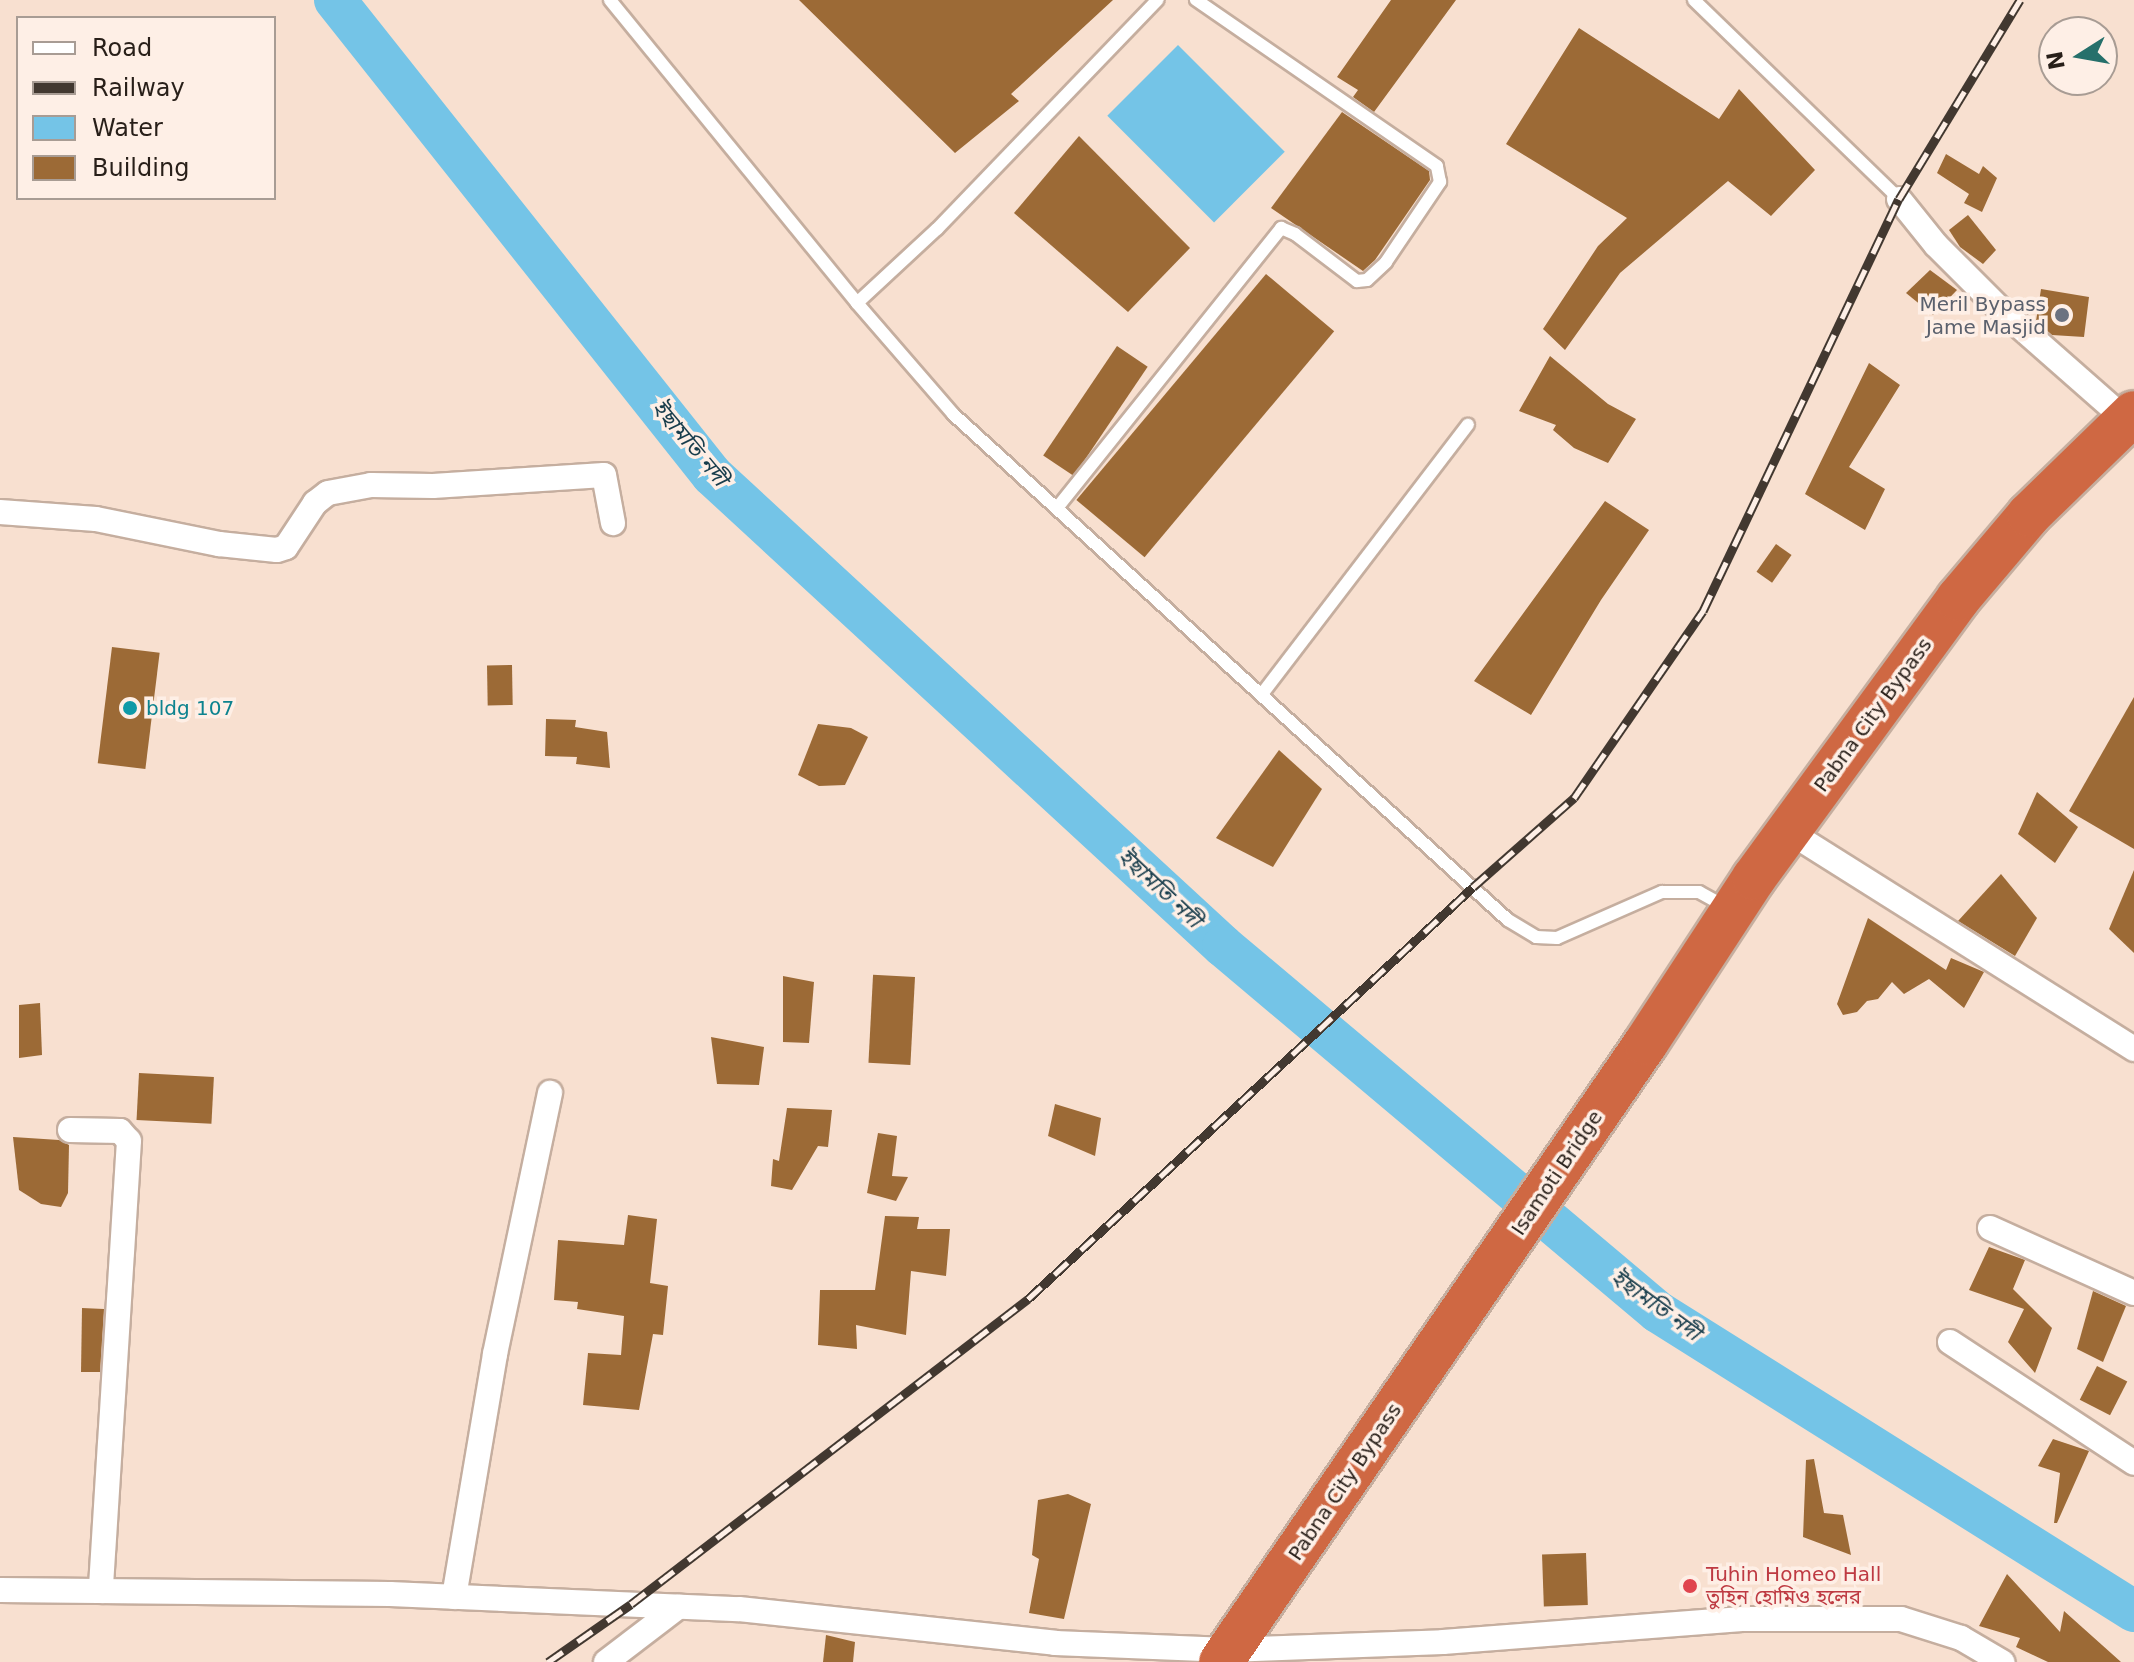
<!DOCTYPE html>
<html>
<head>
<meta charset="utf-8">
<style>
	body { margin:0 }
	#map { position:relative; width:2134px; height:1662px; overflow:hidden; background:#f8e0d0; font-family:"DejaVu Sans","Noto Sans Bengali",sans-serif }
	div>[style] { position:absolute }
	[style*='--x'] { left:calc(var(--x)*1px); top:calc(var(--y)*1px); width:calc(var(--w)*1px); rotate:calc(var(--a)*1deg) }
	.water>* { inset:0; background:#74c4e7; transform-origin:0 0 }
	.river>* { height:42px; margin:-21px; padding:0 21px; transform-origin:21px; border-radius:21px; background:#74c4e7 }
	.building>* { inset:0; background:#9c6a36; transform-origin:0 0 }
	.roads { filter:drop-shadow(2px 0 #c5ae9f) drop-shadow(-2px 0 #c5ae9f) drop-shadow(0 2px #c5ae9f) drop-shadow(0 -2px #c5ae9f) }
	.lane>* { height:12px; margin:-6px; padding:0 6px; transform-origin:6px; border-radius:6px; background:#fff }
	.street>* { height:24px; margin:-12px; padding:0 12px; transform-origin:12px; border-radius:12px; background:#fff }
	.highway>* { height:44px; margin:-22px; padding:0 22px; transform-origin:22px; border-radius:22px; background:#cf6843 }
	.rail>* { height:9px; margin-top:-4.5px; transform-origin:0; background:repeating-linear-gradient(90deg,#feefe6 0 18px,#423830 0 36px); box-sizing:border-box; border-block:2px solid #423830 }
	.dots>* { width:22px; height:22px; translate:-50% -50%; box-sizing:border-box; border:4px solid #feefe6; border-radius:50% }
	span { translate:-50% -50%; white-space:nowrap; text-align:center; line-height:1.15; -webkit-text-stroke:7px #feefe6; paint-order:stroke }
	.worship-label { font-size:20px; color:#5b616d }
	.right { translate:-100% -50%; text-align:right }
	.culture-label { font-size:20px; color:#0d838f }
	.left { translate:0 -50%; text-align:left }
	.street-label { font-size:20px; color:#281f19 }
	.health-label { font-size:20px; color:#be3a42 }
	.water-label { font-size:22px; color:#183d4c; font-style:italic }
	.legend { position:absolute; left:16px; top:16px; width:260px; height:184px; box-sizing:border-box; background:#feefe6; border:2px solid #a89c94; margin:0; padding:10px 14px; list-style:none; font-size:24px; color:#281f19 }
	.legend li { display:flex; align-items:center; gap:16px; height:40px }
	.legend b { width:40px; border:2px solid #a89c94 }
	.north { position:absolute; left:2038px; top:16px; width:80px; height:80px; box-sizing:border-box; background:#feefe6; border:2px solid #a89c94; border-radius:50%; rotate:259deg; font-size:22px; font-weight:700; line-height:32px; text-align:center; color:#281f19 }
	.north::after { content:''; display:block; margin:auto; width:28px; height:36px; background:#26706b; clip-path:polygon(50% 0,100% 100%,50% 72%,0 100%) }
</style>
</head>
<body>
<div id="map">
	<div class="water">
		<div style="left:1178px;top:45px;width:151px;height:100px;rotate:45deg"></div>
	</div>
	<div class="river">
		<div style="--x:335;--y:0;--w:606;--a:51.56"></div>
		<div style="--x:712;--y:475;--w:695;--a:42.67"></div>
		<div style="--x:1223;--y:946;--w:568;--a:40.08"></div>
		<div style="--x:1658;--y:1312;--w:562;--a:32.14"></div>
	</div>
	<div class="building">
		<div style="clip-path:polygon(799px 0,1113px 0,1011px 94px,1019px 101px,955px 153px)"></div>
		<div style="clip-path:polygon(1391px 0,1456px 0,1374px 112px,1353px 97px,1358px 90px,1337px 77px)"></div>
		<div style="clip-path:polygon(1579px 28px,1719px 119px,1739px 89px,1815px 170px,1771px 216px,1728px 181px,1620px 273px,1565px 350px,1543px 329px,1598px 246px,1627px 218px,1506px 144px)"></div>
		<div style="clip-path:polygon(1342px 112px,1429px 171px,1430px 180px,1375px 260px,1363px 271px,1271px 208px)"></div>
		<div style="clip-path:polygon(1079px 136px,1190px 248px,1128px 312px,1014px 213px)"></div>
		<div style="clip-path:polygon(1946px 154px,1979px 174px,1983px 166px,1997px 178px,1982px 212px,1964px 203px,1969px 194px,1937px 173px)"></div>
		<div style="clip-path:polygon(1968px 215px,1996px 250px,1983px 264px,1960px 247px,1949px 230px)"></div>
		<div style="clip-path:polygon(1930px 270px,1957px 290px,1933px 315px,1906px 293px)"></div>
		<div style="left:1266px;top:274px;width:89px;height:295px;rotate:40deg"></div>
		<div style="clip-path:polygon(2041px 289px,2089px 297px,2084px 337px,2052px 335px,2036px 321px)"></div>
		<div style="left:1117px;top:346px;width:37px;height:132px;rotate:34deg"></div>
		<div style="clip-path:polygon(1550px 356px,1608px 404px,1636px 419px,1608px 463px,1574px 448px,1553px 430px,1556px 425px,1519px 411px)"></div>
		<div style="clip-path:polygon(1869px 363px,1900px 385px,1849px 467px,1885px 489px,1865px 530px,1805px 494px)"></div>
		<div style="clip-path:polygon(1605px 501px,1649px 530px,1601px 600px,1531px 715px,1474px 681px)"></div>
		<div style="left:1776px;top:544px;width:19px;height:34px;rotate:35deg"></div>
		<div style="left:112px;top:647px;width:48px;height:117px;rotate:7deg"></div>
		<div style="left:512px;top:665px;width:40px;height:25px;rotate:89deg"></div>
		<div style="clip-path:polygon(2134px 697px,2134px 849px,2069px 811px)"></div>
		<div style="clip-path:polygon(546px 719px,576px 720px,575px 727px,607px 732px,610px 768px,576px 764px,577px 757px,545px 756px)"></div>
		<div style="clip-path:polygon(818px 724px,851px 728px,868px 737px,845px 785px,819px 786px,798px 775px)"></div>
		<div style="clip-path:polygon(1279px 750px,1322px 789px,1273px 867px,1216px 838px)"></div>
		<div style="clip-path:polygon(2037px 792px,2078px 827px,2055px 863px,2018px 834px)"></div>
		<div style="clip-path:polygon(2134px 870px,2134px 953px,2109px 929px)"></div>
		<div style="clip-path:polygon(2001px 874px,2037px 918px,2015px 956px,1958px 921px)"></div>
		<div style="clip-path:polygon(1868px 918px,1946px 970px,1951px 958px,1984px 972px,1964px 1008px,1929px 979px,1904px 994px,1892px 982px,1878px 999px,1867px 1001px,1857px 1012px,1843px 1015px,1837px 1004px)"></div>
		<div style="clip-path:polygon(783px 976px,814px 982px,809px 1043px,783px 1042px)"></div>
		<div style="left:915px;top:977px;width:88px;height:42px;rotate:93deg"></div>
		<div style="clip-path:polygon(40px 1003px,42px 1055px,19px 1058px,19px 1005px)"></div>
		<div style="clip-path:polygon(711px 1037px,764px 1047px,759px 1085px,717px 1084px)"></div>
		<div style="left:139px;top:1073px;width:75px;height:47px;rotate:3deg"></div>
		<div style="clip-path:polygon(1055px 1104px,1101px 1118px,1095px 1156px,1048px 1136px)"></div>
		<div style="clip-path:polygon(787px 1108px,832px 1110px,828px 1147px,818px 1146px,792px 1190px,771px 1186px,773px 1159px,779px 1161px)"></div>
		<div style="clip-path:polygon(878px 1133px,897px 1136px,892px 1176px,908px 1177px,896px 1201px,867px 1193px)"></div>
		<div style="clip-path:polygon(13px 1137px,59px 1140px,69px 1145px,68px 1193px,61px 1207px,41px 1204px,19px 1190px)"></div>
		<div style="clip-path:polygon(628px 1215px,657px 1219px,650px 1283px,668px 1286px,663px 1335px,653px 1334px,639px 1410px,583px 1405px,588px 1353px,621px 1355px,624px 1316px,577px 1309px,578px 1302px,554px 1300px,558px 1240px,624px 1245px)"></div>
		<div style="clip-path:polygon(885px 1216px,919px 1217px,917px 1229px,950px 1229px,946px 1276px,911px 1271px,906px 1335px,856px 1325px,857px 1349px,818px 1345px,820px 1290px,875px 1290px)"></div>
		<div style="clip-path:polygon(1989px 1247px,2025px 1260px,2013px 1289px,2052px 1328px,2035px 1373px,2008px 1342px,2024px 1309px,1969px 1290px)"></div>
		<div style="clip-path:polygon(2093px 1291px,2126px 1306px,2103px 1362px,2077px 1349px)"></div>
		<div style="clip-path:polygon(82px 1308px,104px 1309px,100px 1372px,81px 1372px)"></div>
		<div style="left:2097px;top:1366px;width:34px;height:38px;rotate:27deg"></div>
		<div style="clip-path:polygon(2053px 1439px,2089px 1451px,2057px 1523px,2054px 1523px,2060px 1473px,2038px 1466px)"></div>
		<div style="clip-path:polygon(1814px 1459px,1824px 1513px,1843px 1515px,1851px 1555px,1803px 1537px,1806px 1460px)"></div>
		<div style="clip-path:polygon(1068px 1494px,1091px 1504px,1064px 1619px,1029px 1613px,1039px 1559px,1032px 1555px,1038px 1500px)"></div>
		<div style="left:1586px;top:1553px;width:52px;height:44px;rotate:88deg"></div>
		<div style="clip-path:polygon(2007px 1574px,2060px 1632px,2064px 1611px,2121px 1662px,2048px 1662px,2016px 1647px,2020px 1638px,1979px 1626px)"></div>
		<div style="clip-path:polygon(826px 1635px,855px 1642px,853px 1662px,823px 1662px)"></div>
	</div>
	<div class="roads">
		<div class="lane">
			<div style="--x:610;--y:0;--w:391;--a:50.8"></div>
			<div style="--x:857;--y:303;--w:147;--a:49.1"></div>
			<div style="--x:953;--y:414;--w:751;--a:42.36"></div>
			<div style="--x:1508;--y:920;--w:33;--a:31"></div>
			<div style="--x:1536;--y:937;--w:21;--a:3"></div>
			<div style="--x:1557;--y:938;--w:115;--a:-23.7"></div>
			<div style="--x:1662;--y:892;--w:37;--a:0"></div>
			<div style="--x:1699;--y:892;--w:31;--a:29"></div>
			<div style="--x:1694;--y:0;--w:286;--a:44.1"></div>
			<div style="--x:857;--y:303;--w:109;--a:-42.8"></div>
			<div style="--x:937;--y:229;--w:318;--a:-46.1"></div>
			<div style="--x:1057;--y:508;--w:359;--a:-51.3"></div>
			<div style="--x:1281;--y:228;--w:15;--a:23"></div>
			<div style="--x:1295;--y:234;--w:78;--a:37.2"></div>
			<div style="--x:1357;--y:281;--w:10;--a:-6"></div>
			<div style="--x:1367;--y:280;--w:26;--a:-43"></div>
			<div style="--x:1386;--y:262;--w:97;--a:-56"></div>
			<div style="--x:1440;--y:182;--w:16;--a:-101"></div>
			<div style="--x:1437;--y:166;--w:293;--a:-145.4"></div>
			<div style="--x:1262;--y:694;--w:339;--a:-52.6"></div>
		</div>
		<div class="street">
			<div style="--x:1899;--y:199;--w:59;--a:51.2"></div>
			<div style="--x:1936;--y:245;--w:92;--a:45"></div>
			<div style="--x:2001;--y:310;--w:167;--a:41.3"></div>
			<div style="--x:0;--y:512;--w:96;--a:4.2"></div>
			<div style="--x:96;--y:519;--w:126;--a:11.5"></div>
			<div style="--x:219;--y:544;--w:58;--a:5.9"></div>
			<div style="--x:277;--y:550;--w:9;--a:-18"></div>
			<div style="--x:286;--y:547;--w:53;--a:-56.6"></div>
			<div style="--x:315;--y:503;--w:16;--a:-38"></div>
			<div style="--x:328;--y:493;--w:44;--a:-10.5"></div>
			<div style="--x:371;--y:485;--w:62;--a:0.9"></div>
			<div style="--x:433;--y:486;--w:171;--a:-3.7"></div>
			<div style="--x:604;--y:475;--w:49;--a:79.4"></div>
			<div style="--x:1788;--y:831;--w:409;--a:32.2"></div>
			<div style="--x:70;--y:1130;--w:50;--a:1.1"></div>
			<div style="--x:120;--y:1131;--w:13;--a:48"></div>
			<div style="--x:129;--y:1141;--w:451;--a:93.6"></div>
			<div style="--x:1990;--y:1228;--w:158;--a:24.3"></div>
			<div style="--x:1950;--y:1342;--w:220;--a:33.3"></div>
			<div style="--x:0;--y:1590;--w:390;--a:0.6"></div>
			<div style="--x:390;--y:1594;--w:349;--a:2.5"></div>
			<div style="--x:739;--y:1609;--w:318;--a:6.1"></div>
			<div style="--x:1055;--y:1643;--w:173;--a:2.3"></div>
			<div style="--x:1228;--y:1650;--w:215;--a:-2.1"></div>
			<div style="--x:1443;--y:1642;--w:303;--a:-4.4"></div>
			<div style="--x:1745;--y:1619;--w:156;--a:0"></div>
			<div style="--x:1901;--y:1619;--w:63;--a:17.6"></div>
			<div style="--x:1961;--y:1638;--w:48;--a:30.3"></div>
			<div style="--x:454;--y:1597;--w:246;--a:-80.4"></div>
			<div style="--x:495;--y:1354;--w:267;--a:-78.1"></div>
			<div style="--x:606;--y:1662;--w:91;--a:-37.4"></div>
		</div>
		<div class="highway">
			<div style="--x:1221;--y:1662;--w:751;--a:-55.53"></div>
			<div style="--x:1646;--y:1043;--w:197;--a:-56.8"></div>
			<div style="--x:1754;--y:878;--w:346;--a:-53.8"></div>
			<div style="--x:1958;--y:599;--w:110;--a:-49.8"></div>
			<div style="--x:2029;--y:515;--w:146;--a:-44.2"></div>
		</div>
	</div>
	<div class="rail">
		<div style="--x:548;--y:1662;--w:101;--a:-34.9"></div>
		<div style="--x:631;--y:1604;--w:501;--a:-37.53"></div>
		<div style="--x:1028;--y:1299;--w:606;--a:-42.79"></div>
		<div style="--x:1473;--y:887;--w:135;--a:-41.4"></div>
		<div style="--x:1574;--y:798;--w:227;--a:-55.4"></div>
		<div style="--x:1703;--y:611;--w:456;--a:-64.6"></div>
		<div style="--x:1899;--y:199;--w:233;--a:-58.7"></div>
	</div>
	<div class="dots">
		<div style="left:2062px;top:315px;background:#6b7280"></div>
		<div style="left:130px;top:708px;background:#0f9aa8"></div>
		<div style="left:1690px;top:1586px;background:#e0444e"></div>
	</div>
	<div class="worship-label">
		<span class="right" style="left:2046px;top:316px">Meril Bypass<br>Jame Masjid</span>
	</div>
	<div class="culture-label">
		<span class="left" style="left:146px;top:708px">bldg 107</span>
	</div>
	<div class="street-label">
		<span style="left:1873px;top:715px;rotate:-54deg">Pabna City Bypass</span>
		<span style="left:1557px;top:1173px;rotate:-56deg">Isamoti Bridge</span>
		<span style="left:1345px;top:1482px;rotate:-56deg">Pabna City Bypass</span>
	</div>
	<div class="health-label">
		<span class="left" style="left:1706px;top:1586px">Tuhin Homeo Hall<br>তুহিন হোমিও হলের</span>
	</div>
	<div class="water-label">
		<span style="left:690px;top:443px;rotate:50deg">ইছামতি নদী</span>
		<span style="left:1160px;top:888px;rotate:43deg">ইছামতি নদী</span>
		<span style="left:1656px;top:1305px;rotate:36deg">ইছামতি নদী</span>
	</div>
	<ul class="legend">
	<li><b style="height:10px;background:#fff"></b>Road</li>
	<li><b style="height:10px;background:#423830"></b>Railway</li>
	<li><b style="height:22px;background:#74c4e7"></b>Water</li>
	<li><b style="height:22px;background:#9c6a36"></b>Building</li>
	</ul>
	<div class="north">N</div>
</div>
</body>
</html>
